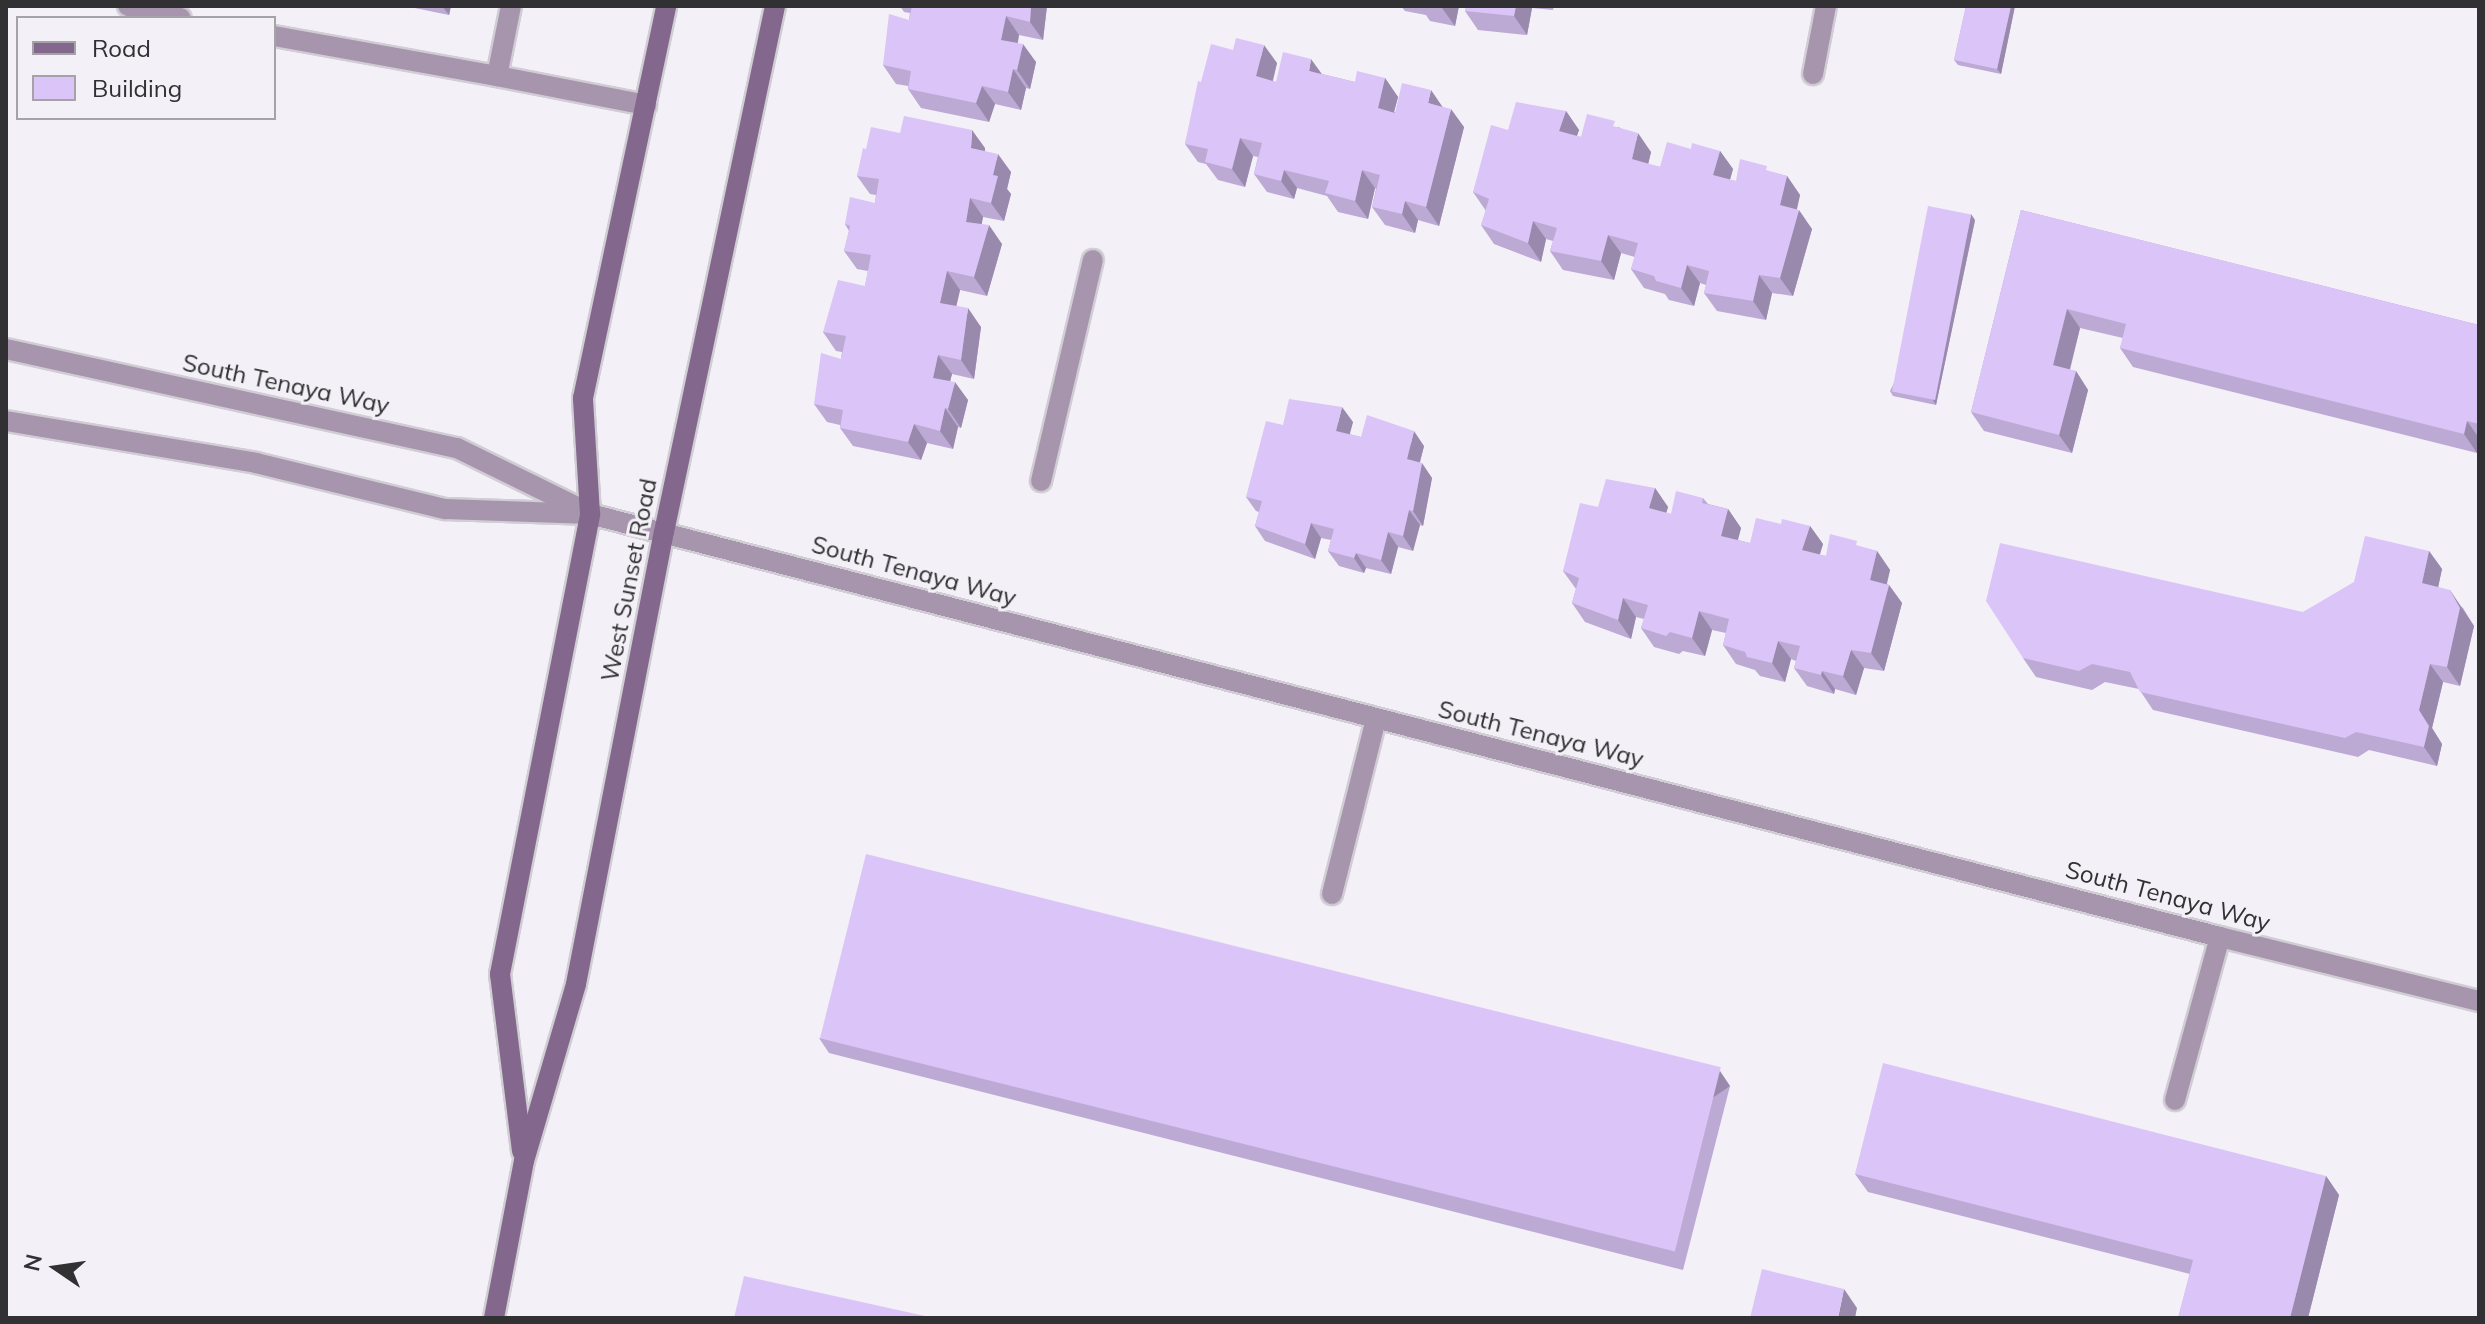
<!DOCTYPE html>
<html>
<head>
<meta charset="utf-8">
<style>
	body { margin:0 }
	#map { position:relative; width:2485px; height:1324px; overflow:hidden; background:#f3f0f7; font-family:Mulish,sans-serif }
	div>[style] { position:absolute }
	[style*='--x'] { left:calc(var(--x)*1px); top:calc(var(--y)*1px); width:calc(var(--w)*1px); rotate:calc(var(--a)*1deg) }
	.roads { filter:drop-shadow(2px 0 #d0cdd4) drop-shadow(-2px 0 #d0cdd4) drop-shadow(0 2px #d0cdd4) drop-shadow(0 -2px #d0cdd4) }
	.service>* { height:20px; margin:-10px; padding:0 10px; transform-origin:10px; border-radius:10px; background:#a794ad }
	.tertiary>* { height:20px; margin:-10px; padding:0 10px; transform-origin:10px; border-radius:10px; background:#a794ad }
	.secondary>* { height:20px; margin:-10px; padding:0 10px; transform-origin:10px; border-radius:10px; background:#83678c }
	.wall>* { inset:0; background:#bca9d4 }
	.shaded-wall>* { inset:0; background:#9989ad; transform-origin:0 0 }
	.building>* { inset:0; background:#dbc4f7; transform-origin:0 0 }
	span { translate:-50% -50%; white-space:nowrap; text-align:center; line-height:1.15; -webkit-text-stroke:6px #f3f0f7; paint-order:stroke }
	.street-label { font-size:24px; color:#313032 }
	.frame { position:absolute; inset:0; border:8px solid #313032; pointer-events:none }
	.legend { position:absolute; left:16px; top:16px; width:260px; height:104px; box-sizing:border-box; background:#f3f0f7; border:2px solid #a5a3a8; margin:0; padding:10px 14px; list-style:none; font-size:24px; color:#313032 }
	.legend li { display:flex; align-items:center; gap:16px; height:40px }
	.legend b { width:40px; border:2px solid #a5a3a8 }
	.north { position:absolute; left:16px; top:1228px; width:80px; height:80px; -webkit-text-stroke:6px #f3f0f7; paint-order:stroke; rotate:283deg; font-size:22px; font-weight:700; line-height:32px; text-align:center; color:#313032 }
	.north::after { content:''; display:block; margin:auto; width:28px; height:36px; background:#313032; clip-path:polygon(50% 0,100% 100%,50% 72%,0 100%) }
</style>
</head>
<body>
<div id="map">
	<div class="roads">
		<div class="service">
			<div style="--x:128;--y:6;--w:54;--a:12.8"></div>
			<div style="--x:274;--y:36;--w:227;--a:10.2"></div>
			<div style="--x:497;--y:76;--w:71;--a:-78.7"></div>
			<div style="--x:1813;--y:74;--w:69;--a:-79.2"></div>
			<div style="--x:497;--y:76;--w:152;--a:11"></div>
			<div style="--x:1041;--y:481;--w:227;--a:-76.8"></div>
			<div style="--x:1332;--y:894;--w:180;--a:-75.9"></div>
			<div style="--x:2175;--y:1100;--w:169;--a:-74.6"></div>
		</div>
		<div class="tertiary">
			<div style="--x:6;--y:349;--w:462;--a:12.4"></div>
			<div style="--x:457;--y:448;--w:140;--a:26.2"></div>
			<div style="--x:6;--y:421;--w:254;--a:9.5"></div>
			<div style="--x:256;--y:463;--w:195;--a:13.7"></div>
			<div style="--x:445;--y:509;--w:145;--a:2"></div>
			<div style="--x:590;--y:514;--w:1684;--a:14.55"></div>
			<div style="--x:2220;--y:937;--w:267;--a:13.9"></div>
		</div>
		<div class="secondary">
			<div style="--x:522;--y:1151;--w:178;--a:-97.1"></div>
			<div style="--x:500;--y:974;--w:469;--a:-78.9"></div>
			<div style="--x:590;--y:514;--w:116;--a:-93.5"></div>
			<div style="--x:583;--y:398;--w:401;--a:-78"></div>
			<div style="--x:494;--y:1318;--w:160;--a:-79.2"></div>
			<div style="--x:524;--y:1161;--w:184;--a:-73.6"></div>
			<div style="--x:576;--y:984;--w:460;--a:-79"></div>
			<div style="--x:664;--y:532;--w:538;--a:-78.08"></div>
		</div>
	</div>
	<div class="wall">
		<div style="clip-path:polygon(405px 6px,451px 6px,449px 15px)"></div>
		<div style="clip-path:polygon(900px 6px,1047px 6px,1043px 40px,1019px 35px,1018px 43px,1036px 62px,1030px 89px,1026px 88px,1021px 110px,995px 104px,989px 122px,921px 108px,908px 89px,908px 86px,896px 84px,883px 65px,909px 20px,910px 13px,904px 12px)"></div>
		<div style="clip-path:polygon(1401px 6px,1459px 6px,1455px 26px,1430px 21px,1426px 15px,1405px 11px)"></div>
		<div style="clip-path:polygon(1466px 6px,1554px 6px,1553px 10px,1532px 8px,1527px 35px,1478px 30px,1465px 11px)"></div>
		<div style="clip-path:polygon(1966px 6px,2015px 6px,2001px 74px,1958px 65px,1954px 60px)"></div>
		<div style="clip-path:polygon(1233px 50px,1277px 63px,1273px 81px,1276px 82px,1322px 74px,1355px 82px,1385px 78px,1398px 97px,1394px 112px,1442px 107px,1464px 127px,1439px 226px,1418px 220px,1415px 233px,1385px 225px,1372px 207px,1376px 189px,1375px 188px,1368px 219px,1338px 212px,1327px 196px,1297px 188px,1294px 199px,1267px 192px,1254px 174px,1258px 157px,1253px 156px,1245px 187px,1218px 180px,1206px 164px,1198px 162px,1185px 144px,1201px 82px)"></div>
		<div style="clip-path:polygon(1566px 111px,1579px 130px,1577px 136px,1581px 137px,1619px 127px,1651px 152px,1648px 164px,1660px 167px,1691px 149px,1720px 151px,1733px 169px,1730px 180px,1736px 181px,1771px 172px,1787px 176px,1800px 195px,1797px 210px,1812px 229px,1793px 296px,1772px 293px,1766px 320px,1717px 311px,1704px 293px,1706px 285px,1700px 283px,1694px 306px,1669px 300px,1665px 294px,1644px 288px,1631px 269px,1635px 257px,1621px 253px,1614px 280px,1563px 270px,1550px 251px,1553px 241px,1546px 239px,1541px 262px,1494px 244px,1481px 225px,1486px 211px,1473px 192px,1508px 130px)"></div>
		<div style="clip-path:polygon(900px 133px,985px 148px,985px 151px,1011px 172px,1007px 189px,1011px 194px,1004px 221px,983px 217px,981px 224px,1002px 244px,987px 296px,960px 290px,956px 306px,981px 327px,974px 379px,952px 374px,950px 381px,968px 400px,961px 428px,958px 427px,953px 449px,927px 443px,921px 460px,853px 446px,840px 428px,840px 425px,827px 422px,814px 404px,841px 359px,842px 352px,836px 351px,823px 332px,865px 286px,868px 271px,857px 269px,844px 251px,849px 231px,845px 224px,875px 203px,876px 195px,870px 194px,857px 176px,866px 149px)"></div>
		<div style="clip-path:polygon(2021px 210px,2479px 325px,2479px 442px,2477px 453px,2133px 367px,2120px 348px,2123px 338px,2080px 328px,2070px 370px,2076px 371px,2088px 390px,2072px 453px,1984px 431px,1971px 412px)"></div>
		<div style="clip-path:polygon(1975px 220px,1936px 405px,1893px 396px,1890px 391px)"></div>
		<div style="clip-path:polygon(1353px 422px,1349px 434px,1361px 437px,1424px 446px,1420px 462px,1432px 478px,1423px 526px,1420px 525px,1413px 551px,1398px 547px,1391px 574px,1366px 568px,1364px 573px,1339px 566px,1328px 551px,1331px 540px,1321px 538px,1315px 559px,1265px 541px,1255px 526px,1259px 512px,1256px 511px,1246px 497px,1283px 425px)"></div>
		<div style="clip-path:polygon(1655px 488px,1668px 507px,1666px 513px,1671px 514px,1703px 498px,1708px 504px,1728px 509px,1741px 528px,1738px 540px,1750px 543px,1781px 524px,1810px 526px,1823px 544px,1820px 555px,1826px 556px,1860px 547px,1877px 551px,1890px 570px,1887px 584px,1889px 585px,1902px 603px,1884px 671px,1864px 668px,1856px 695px,1835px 689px,1834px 694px,1807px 686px,1794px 668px,1796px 661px,1791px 659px,1785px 682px,1760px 676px,1755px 670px,1736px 664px,1723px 645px,1726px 633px,1712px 630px,1705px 656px,1683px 651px,1679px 654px,1654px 647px,1641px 628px,1644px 619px,1636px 617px,1631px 639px,1585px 622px,1572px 603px,1576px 589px,1563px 571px,1598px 507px)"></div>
		<div style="clip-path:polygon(2429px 551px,2442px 569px,2438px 587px,2463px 608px,2474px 626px,2460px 686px,2443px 682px,2432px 728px,2442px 744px,2437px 766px,2369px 750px,2358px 757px,2153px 710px,2139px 689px,2105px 682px,2092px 690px,2036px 677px,2023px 658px,2303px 612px)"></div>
		<div style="clip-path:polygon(819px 1038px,1730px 1086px,1683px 1270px,829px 1053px)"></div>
		<div style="clip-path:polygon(1855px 1174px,2326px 1176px,2339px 1195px,2308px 1318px,2178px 1318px,2190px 1274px,1868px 1192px)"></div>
	</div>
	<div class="shaded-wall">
		<div style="clip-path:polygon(442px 6px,451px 6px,449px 15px)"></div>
		<div style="clip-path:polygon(1031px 6px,1047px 6px,1043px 40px,1030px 22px)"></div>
		<div style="clip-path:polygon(1442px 6px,1459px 6px,1455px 26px,1442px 8px)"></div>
		<div style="clip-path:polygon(1516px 6px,1531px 6px,1532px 8px,1527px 35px,1514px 16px)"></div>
		<div style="clip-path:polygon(2011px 6px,2015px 6px,2001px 74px,1997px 69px)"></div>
		<div style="clip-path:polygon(1006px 16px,1019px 35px,1014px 58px,1001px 40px)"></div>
		<div style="clip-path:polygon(1023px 44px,1036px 62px,1030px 89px,1017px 70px)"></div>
		<div style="clip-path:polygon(1264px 45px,1277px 63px,1269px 95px,1256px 76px)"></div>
		<div style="clip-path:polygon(1311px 59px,1324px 77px,1309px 71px)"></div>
		<div style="clip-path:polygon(1013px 69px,1026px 88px,1021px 110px,1008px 92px)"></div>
		<div style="clip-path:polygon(1385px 78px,1398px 97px,1390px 127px,1378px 108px)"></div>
		<div style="clip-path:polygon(982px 86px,995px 104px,989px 122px,976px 103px)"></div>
		<div style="clip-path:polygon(1431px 90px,1444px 109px,1428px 103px)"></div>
		<div style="clip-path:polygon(1451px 109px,1464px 127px,1439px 226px,1426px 207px)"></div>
		<div style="clip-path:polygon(1566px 111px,1579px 130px,1572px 149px,1559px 131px)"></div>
		<div style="clip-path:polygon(972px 130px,985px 148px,984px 166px,971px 148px)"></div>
		<div style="clip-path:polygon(1638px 133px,1651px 152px,1645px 178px,1632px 159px)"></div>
		<div style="clip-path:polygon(1240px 138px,1253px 156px,1245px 187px,1232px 169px)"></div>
		<div style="clip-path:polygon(1720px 151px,1733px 169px,1726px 193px,1713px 175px)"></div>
		<div style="clip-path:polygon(998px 154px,1011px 172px,1007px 189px,1011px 194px,1004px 221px,991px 203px,993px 175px)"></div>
		<div style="clip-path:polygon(1284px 170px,1297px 188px,1294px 199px,1281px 181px)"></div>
		<div style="clip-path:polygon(1362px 170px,1375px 188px,1368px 219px,1355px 201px)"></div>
		<div style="clip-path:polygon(1787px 176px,1800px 195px,1793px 224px,1780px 205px)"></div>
		<div style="clip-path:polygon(970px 198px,983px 217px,979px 240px,966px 222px)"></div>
		<div style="clip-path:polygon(1405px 201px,1418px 220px,1415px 233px,1402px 214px)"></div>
		<div style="clip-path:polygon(1799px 210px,1812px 229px,1793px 296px,1780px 278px)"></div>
		<div style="clip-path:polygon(1971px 214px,1975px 220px,1936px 405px,1933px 400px)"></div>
		<div style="clip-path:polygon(1533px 221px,1546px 239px,1541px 262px,1528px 243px)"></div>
		<div style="clip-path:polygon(989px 225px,1002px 244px,987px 296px,974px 277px)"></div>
		<div style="clip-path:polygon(1608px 235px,1621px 253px,1614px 280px,1601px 261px)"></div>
		<div style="clip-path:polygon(1687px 265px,1700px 283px,1694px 306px,1681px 288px)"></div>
		<div style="clip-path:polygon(947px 271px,960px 290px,953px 321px,940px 303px)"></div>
		<div style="clip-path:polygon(1759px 275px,1772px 293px,1766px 320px,1753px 301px)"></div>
		<div style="clip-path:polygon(968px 308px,981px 327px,974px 379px,961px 360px)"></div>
		<div style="clip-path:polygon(2067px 309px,2080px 328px,2066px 384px,2053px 365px)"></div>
		<div style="clip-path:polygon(938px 355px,952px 374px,946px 397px,933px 378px)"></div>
		<div style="clip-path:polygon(2076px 371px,2088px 390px,2072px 453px,2059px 435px)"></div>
		<div style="clip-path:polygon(955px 382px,968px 400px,961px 428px,948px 409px)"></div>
		<div style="clip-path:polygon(1342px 407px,1353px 422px,1347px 445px,1336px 431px)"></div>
		<div style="clip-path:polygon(945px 408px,958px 427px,953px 449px,940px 431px)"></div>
		<div style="clip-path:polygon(2467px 421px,2479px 438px,2477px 453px,2464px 434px)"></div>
		<div style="clip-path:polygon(914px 424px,927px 443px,921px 460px,908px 442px)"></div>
		<div style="clip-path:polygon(1414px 431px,1424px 446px,1417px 473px,1407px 459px)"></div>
		<div style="clip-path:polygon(1422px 463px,1432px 478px,1423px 526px,1413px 511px)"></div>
		<div style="clip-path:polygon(1655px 488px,1668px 507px,1662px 527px,1649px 508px)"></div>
		<div style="clip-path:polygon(1728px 509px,1741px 528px,1734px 554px,1721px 536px)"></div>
		<div style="clip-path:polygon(1409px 510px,1420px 525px,1413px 551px,1403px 536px)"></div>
		<div style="clip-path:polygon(1311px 523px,1321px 538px,1315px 559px,1305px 544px)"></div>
		<div style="clip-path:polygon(1810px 526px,1823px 544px,1815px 568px,1802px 550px)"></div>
		<div style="clip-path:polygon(1388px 532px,1398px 547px,1391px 574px,1381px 560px)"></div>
		<div style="clip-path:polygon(1877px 551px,1890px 570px,1883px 598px,1870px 580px)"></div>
		<div style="clip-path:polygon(2429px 551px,2442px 569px,2435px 602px,2422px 583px)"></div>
		<div style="clip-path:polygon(1356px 553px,1366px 568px,1364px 573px,1354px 558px)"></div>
		<div style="clip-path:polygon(1889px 585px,1902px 603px,1884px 671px,1871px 653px)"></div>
		<div style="clip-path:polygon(2450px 590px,2474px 626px,2460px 686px,2447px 667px)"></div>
		<div style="clip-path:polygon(1623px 598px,1636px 617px,1631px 639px,1618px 620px)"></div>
		<div style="clip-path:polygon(1699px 611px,1712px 630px,1705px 656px,1692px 638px)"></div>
		<div style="clip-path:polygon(1778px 641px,1791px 659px,1785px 682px,1772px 663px)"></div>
		<div style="clip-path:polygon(1851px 650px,1864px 668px,1856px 695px,1843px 676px)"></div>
		<div style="clip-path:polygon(2430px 664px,2443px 682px,2432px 728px,2442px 744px,2437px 766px,2424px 747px,2419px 710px)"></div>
		<div style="clip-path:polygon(1822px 671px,1835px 689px,1834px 694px,1821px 675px)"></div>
		<div style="left:1720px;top:1071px;width:18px;height:190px;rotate:56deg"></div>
		<div style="clip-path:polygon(2326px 1176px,2339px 1195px,2308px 1318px,2290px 1318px)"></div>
		<div style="clip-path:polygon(1844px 1289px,1857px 1308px,1855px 1318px,1838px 1318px)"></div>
	</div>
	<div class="building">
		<div style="clip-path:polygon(912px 6px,1031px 6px,1030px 22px,1006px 16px,1001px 40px,1023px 44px,1017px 70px,1013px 69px,1008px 92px,982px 86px,976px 103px,908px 89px,911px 71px,883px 65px,889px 14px,909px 20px)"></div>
		<div style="clip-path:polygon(1466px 6px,1516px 6px,1514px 16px,1465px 11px)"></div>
		<div style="clip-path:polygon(1966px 6px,2011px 6px,1997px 69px,1954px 60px)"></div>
		<div style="clip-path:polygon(1236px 38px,1264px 45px,1256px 76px,1276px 82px,1283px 52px,1311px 59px,1309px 71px,1355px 82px,1357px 71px,1385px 78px,1378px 108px,1395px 113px,1402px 83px,1431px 90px,1428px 103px,1451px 109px,1426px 207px,1405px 201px,1402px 214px,1372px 207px,1380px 175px,1362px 170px,1355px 201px,1325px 193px,1329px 181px,1284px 170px,1281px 181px,1254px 174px,1262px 143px,1240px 138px,1232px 169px,1205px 162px,1208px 149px,1185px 144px,1198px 81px,1201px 82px,1211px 44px,1233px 50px)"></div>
		<div style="clip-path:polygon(1516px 102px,1566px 111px,1559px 131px,1581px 137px,1587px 114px,1615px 121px,1613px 126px,1638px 133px,1632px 159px,1660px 167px,1667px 142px,1691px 149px,1692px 143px,1720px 151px,1713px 175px,1736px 181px,1740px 159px,1767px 166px,1766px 170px,1787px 176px,1780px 205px,1799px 210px,1780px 278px,1759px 275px,1753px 301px,1704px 293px,1709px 271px,1687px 265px,1681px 288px,1656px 281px,1654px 276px,1631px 269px,1638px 243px,1608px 235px,1601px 261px,1550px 251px,1557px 228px,1533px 221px,1528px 243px,1481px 225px,1489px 199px,1473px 192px,1491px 125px,1508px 130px)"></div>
		<div style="clip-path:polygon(904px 116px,972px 130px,971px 148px,998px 154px,993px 175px,998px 176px,991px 203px,970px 198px,966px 222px,989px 225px,974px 277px,947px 271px,940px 303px,968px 308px,961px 360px,938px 355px,933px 378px,955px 382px,948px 409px,945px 408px,940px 431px,914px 424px,908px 442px,840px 428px,843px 410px,814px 404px,821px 353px,841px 359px,846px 336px,823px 332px,838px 280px,865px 286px,871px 255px,844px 251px,850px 226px,845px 224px,850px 197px,875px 203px,879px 179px,857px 176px,863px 148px,866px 149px,871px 127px,900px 133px)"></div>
		<div style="left:1928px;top:206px;width:44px;height:189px;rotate:11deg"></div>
		<div style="clip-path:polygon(2021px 210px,2479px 325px,2479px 424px,2467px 421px,2464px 434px,2120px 348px,2126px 324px,2067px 309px,2053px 365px,2076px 371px,2059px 435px,1971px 412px)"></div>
		<div style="clip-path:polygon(1289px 399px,1342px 407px,1336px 431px,1361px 437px,1367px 415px,1414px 431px,1407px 459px,1422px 463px,1413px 511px,1409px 510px,1403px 536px,1388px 532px,1381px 560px,1356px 553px,1354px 558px,1328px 551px,1334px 529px,1311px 523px,1305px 544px,1255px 526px,1262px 501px,1246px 497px,1266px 421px,1283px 425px)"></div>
		<div style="clip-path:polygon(1606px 479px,1655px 488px,1649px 508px,1671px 514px,1676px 491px,1703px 498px,1702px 503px,1728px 509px,1721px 536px,1750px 543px,1756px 518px,1781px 524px,1782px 519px,1810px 526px,1802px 550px,1826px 556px,1830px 534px,1857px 541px,1856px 545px,1877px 551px,1870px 580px,1889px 585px,1871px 653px,1851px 650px,1843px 676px,1822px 671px,1821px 675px,1794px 668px,1800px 646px,1778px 641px,1772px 663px,1747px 657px,1745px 652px,1723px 645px,1729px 619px,1699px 611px,1692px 638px,1670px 632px,1666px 636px,1641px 628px,1648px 605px,1623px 598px,1618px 620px,1572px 603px,1579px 578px,1563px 571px,1580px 503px,1598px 507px)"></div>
		<div style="clip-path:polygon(2365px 536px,2429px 551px,2422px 583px,2450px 590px,2460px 608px,2447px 667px,2430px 664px,2419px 710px,2429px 726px,2424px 747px,2356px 732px,2345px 738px,2140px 692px,2130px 672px,2092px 664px,2079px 671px,2023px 658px,1986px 601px,2000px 543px,2303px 612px,2354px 582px)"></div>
		<div style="left:866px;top:854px;width:881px;height:190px;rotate:14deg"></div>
		<div style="clip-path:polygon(1883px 1063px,2326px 1176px,2290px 1318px,2178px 1318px,2193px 1260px,1855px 1174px)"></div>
		<div style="clip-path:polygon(1762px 1269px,1844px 1289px,1838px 1318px,1750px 1318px)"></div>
		<div style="clip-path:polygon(744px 1276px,934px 1318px,734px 1318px)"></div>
	</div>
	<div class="street-label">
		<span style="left:286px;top:384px;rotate:12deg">South Tenaya Way</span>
		<span style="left:914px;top:571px;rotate:15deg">South Tenaya Way</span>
		<span style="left:629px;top:580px;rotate:-79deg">West Sunset Road</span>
		<span style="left:1541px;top:734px;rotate:14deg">South Tenaya Way</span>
		<span style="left:2168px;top:896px;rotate:15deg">South Tenaya Way</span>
	</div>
	<div class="frame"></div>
	<ul class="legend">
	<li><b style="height:10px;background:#83678c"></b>Road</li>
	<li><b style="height:22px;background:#dbc4f7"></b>Building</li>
	</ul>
	<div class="north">N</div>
</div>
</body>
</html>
